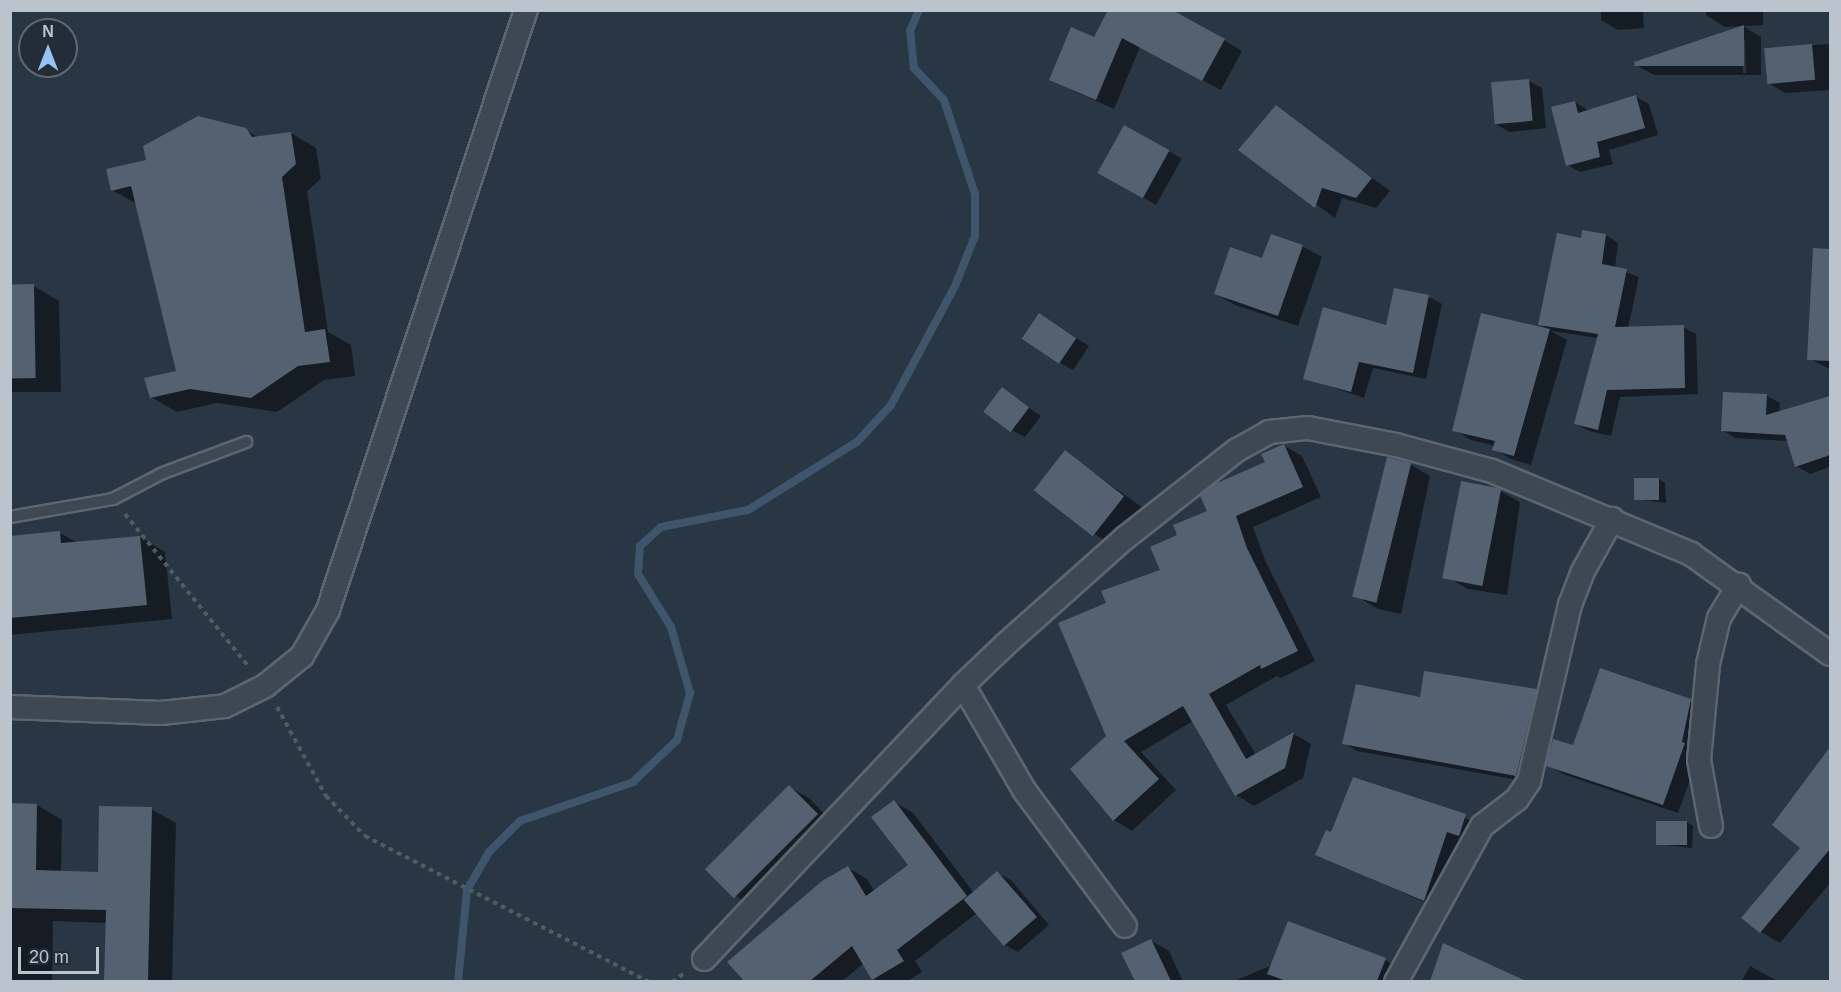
<!DOCTYPE html>
<html>
<head>
<meta charset="utf-8">
<style>
	body { margin:0 }
	#map { position:relative; width:1841px; height:992px; overflow:hidden; background:#293643; font-family:Helvetica,sans-serif }
	div>[style] { position:absolute }
	[style*='--x'] { left:calc(var(--x)*1px); top:calc(var(--y)*1px); width:calc(var(--w)*1px); rotate:calc(var(--a)*1deg) }
	.shadow>* { inset:0; background:#0007; transform-origin:0 0 }
	.stream>* { height:8px; margin:-4px; padding:0 4px; transform-origin:4px; border-radius:4px; background:#3f556b }
	.building>* { inset:0; background:#546170; transform-origin:0 0 }
	.path>* { height:4px; margin-top:-2px; transform-origin:0; background:repeating-linear-gradient(90deg,#496060 0 4.5px,transparent 0 9px) }
	.roads { filter:drop-shadow(2px 0 #5c6670) drop-shadow(-2px 0 #5c6670) drop-shadow(0 2px #5c6670) drop-shadow(0 -2px #5c6670) }
	.lane>* { height:10px; margin:-5px; padding:0 5px; transform-origin:5px; border-radius:5px; background:#3d4853 }
	.street>* { height:22px; margin:-11px; padding:0 11px; transform-origin:11px; border-radius:11px; background:#3d4853 }
	span { translate:-50% -50%; white-space:nowrap; text-align:center; line-height:1.15; -webkit-text-stroke:4.5px #222d38; paint-order:stroke }
	.frame { position:absolute; inset:0; border:12px solid #bbc3cc; pointer-events:none }
	.north { position:absolute; left:18px; top:18px; width:60px; height:60px; box-sizing:border-box; background:#222d38; border:2px solid #5f6973; border-radius:50%; rotate:0deg; font-size:16px; font-weight:700; line-height:24px; text-align:center; color:#bbc3cc }
	.north::after { content:''; display:block; margin:auto; width:21px; height:27px; background:#98c2f4; clip-path:polygon(50% 0,100% 100%,50% 72%,0 100%) }
	.scale { position:absolute; left:18px; top:947px; width:81px; height:27px; box-sizing:border-box; border:3px solid #bbc3cc; border-top:0; padding-left:8px; font-size:18px; line-height:21px; white-space:nowrap; color:#bbc3cc; -webkit-text-stroke:4px #222d38; paint-order:stroke }
</style>
</head>
<body>
<div id="map">
	<div class="shadow">
		<div style="clip-path:polygon(1109px 10px,1224px 40px,1242px 51px,1221px 90px,1140px 47px,1114px 109px,1050px 80px,1094px 39px)"></div>
		<div style="clip-path:polygon(1601px 10px,1643px 10px,1644px 28px,1618px 30px,1601px 20px)"></div>
		<div style="clip-path:polygon(1706px 10px,1763px 10px,1763px 25px,1725px 27px,1706px 15px)"></div>
		<div style="clip-path:polygon(evenodd,1743px 26px,1761px 37px,1761px 75px,1654px 75px,1636px 65px,1743px 26px,1742px 40px,1745px 40px,1746px 73px,1743px 73px,1742px 40px)"></div>
		<div style="clip-path:polygon(1830px 44px,1830px 90px,1785px 93px,1767px 82px,1765px 48px)"></div>
		<div style="clip-path:polygon(1529px 81px,1542px 88px,1546px 128px,1509px 132px,1496px 124px)"></div>
		<div style="clip-path:polygon(1636px 97px,1649px 104px,1658px 135px,1609px 150px,1613px 164px,1580px 172px,1567px 165px,1575px 102px,1589px 111px)"></div>
		<div style="clip-path:polygon(1276px 107px,1390px 191px,1376px 208px,1342px 198px,1335px 218px,1241px 150px)"></div>
		<div style="left:1125px;top:127px;width:65px;height:53px;rotate:29deg"></div>
		<div style="clip-path:polygon(245px 130px,258px 137px,291px 133px,316px 148px,321px 179px,307px 191px,328px 332px,351px 345px,355px 376px,324px 380px,277px 412px,217px 403px,177px 412px,151px 397px,177px 372px,137px 204px,112px 190px,148px 161px)"></div>
		<div style="clip-path:polygon(1606px 235px,1618px 243px,1615px 268px,1639px 277px,1628px 328px,1683px 327px,1696px 334px,1698px 394px,1620px 397px,1611px 436px,1589px 431px,1576px 424px,1598px 338px,1551px 331px,1567px 340px,1531px 465px,1511px 459px,1494px 449px,1495px 446px,1471px 440px,1454px 430px,1549px 330px,1539px 324px,1583px 240px)"></div>
		<div style="clip-path:polygon(1830px 239px,1830px 369px,1809px 359px,1828px 276px)"></div>
		<div style="clip-path:polygon(1302px 246px,1322px 257px,1298px 326px,1235px 305px,1216px 294px,1263px 260px)"></div>
		<div style="clip-path:polygon(10px 286px,34px 286px,59px 301px,61px 392px,10px 392px)"></div>
		<div style="clip-path:polygon(1429px 297px,1442px 304px,1426px 379px,1373px 368px,1364px 398px,1305px 378px)"></div>
		<div style="clip-path:polygon(1053px 323px,1089px 346px,1073px 370px,1060px 363px)"></div>
		<div style="clip-path:polygon(1002px 389px,1041px 416px,1025px 437px,1012px 430px)"></div>
		<div style="clip-path:polygon(1767px 396px,1780px 403px,1779px 413px,1830px 398px,1830px 467px,1810px 474px,1796px 466px,1788px 441px,1735px 438px,1722px 430px)"></div>
		<div style="clip-path:polygon(1284px 446px,1302px 456px,1321px 497px,1253px 527px,1265px 560px,1315px 661px,1281px 678px,1277px 676px,1226px 705px,1256px 755px,1294px 734px,1311px 744px,1303px 778px,1254px 806px,1236px 795px,1193px 721px,1141px 752px,1176px 790px,1132px 831px,1114px 820px,1072px 769px,1108px 736px,1107px 603px,1162px 571px,1179px 536px)"></div>
		<div style="clip-path:polygon(1065px 452px,1143px 508px,1113px 545px,1094px 534px)"></div>
		<div style="clip-path:polygon(1388px 459px,1411px 465px,1430px 476px,1401px 614px,1378px 609px,1358px 597px)"></div>
		<div style="clip-path:polygon(1659px 479px,1665px 483px,1666px 503px,1636px 499px)"></div>
		<div style="clip-path:polygon(1500px 491px,1520px 502px,1507px 595px,1468px 589px,1449px 578px)"></div>
		<div style="clip-path:polygon(60px 533px,78px 543px,140px 537px,165px 552px,172px 619px,10px 635px,10px 538px)"></div>
		<div style="clip-path:polygon(1536px 690px,1549px 698px,1529px 782px,1357px 751px,1344px 743px,1421px 699px)"></div>
		<div style="clip-path:polygon(1691px 700px,1706px 709px,1700px 753px,1678px 813px,1563px 774px,1548px 765px,1574px 747px)"></div>
		<div style="clip-path:polygon(1830px 750px,1830px 883px,1780px 943px,1761px 932px,1802px 848px,1774px 825px)"></div>
		<div style="clip-path:polygon(1353px 779px,1479px 823px,1472px 842px,1460px 838px,1437px 908px,1317px 854px,1332px 834px)"></div>
		<div style="clip-path:polygon(789px 787px,809px 798px,836px 826px,753px 907px,734px 895px)"></div>
		<div style="clip-path:polygon(894px 802px,913px 813px,974px 893px,997px 873px,1011px 880px,1049px 925px,1018px 952px,1005px 945px,977px 913px,915px 961px,922px 972px,906px 982px,877px 982px,864px 963px,841px 982px,745px 982px,729px 962px,848px 868px,867px 879px,874px 891px,910px 865px)"></div>
		<div style="clip-path:polygon(10px 805px,37px 805px,62px 820px,61px 872px,99px 873px,151px 809px,176px 823px,172px 982px,106px 982px,107px 923px,53px 921px,52px 982px,10px 982px)"></div>
		<div style="clip-path:polygon(1686px 822px,1693px 826px,1692px 848px,1657px 844px)"></div>
		<div style="clip-path:polygon(1151px 941px,1169px 951px,1183px 982px,1136px 982px,1123px 954px)"></div>
		<div style="clip-path:polygon(1444px 945px,1523px 982px,1433px 982px)"></div>
		<div style="clip-path:polygon(1385px 960px,1403px 970px,1399px 982px,1232px 982px,1272px 965px)"></div>
		<div style="clip-path:polygon(1750px 966px,1779px 982px,1741px 982px)"></div>
	</div>
	<div class="stream">
		<div style="--x:458;--y:982;--w:92;--a:-84.4"></div>
		<div style="--x:467;--y:890;--w:44;--a:-59.9"></div>
		<div style="--x:489;--y:852;--w:44;--a:-45"></div>
		<div style="--x:520;--y:821;--w:120;--a:-19"></div>
		<div style="--x:633;--y:782;--w:61;--a:-43.7"></div>
		<div style="--x:677;--y:740;--w:49;--a:-74.5"></div>
		<div style="--x:690;--y:693;--w:69;--a:-106.1"></div>
		<div style="--x:671;--y:627;--w:62;--a:-121.9"></div>
		<div style="--x:638;--y:574;--w:28;--a:-86"></div>
		<div style="--x:640;--y:546;--w:28;--a:-42"></div>
		<div style="--x:661;--y:527;--w:89;--a:-11.1"></div>
		<div style="--x:748;--y:510;--w:128;--a:-32"></div>
		<div style="--x:857;--y:442;--w:50;--a:-47.4"></div>
		<div style="--x:891;--y:405;--w:135;--a:-61.7"></div>
		<div style="--x:955;--y:286;--w:54;--a:-68.2"></div>
		<div style="--x:975;--y:236;--w:42;--a:-90"></div>
		<div style="--x:975;--y:194;--w:99;--a:-108.3"></div>
		<div style="--x:944;--y:100;--w:44;--a:-133.2"></div>
		<div style="--x:914;--y:68;--w:37;--a:-96"></div>
		<div style="--x:910;--y:31;--w:23;--a:-67"></div>
	</div>
	<div class="building">
		<div style="clip-path:polygon(1108px 10px,1172px 10px,1225px 39px,1202px 81px,1122px 38px,1096px 100px,1049px 80px,1071px 27px,1094px 37px)"></div>
		<div style="clip-path:polygon(1744px 25px,1744px 66px,1635px 66px,1634px 62px)"></div>
		<div style="left:1812px;top:44px;width:36px;height:48px;rotate:85deg"></div>
		<div style="left:1529px;top:79px;width:42px;height:38px;rotate:85deg"></div>
		<div style="clip-path:polygon(1636px 95px,1645px 128px,1597px 142px,1600px 157px,1566px 166px,1551px 107px,1575px 101px,1578px 113px)"></div>
		<div style="clip-path:polygon(1276px 105px,1372px 178px,1356px 198px,1322px 188px,1315px 208px,1238px 150px)"></div>
		<div style="clip-path:polygon(198px 116px,246px 128px,252px 137px,291px 132px,296px 164px,282px 177px,305px 332px,325px 329px,330px 362px,298px 366px,251px 398px,190px 389px,150px 398px,144px 378px,176px 371px,131px 186px,111px 191px,106px 169px,146px 160px,143px 146px)"></div>
		<div style="left:1124px;top:125px;width:52px;height:55px;rotate:29deg"></div>
		<div style="clip-path:polygon(1582px 230px,1606px 234px,1602px 264px,1627px 269px,1615px 327px,1684px 325px,1685px 388px,1607px 390px,1598px 430px,1574px 424px,1598px 334px,1538px 325px,1557px 233px,1581px 238px)"></div>
		<div style="clip-path:polygon(1271px 234px,1303px 245px,1278px 316px,1214px 294px,1230px 247px,1262px 258px)"></div>
		<div style="clip-path:polygon(1813px 248px,1830px 249px,1830px 361px,1807px 360px)"></div>
		<div style="left:34px;top:284px;width:94px;height:24px;rotate:89deg"></div>
		<div style="clip-path:polygon(1394px 288px,1429px 295px,1413px 373px,1359px 362px,1351px 392px,1303px 379px,1323px 307px,1386px 325px)"></div>
		<div style="left:1039px;top:313px;width:45px;height:31px;rotate:34deg"></div>
		<div style="clip-path:polygon(1481px 313px,1550px 329px,1514px 456px,1492px 450px,1495px 441px,1452px 431px)"></div>
		<div style="left:1002px;top:387px;width:34px;height:31px;rotate:37deg"></div>
		<div style="clip-path:polygon(1723px 392px,1767px 394px,1766px 415px,1830px 396px,1830px 455px,1795px 467px,1785px 435px,1721px 431px)"></div>
		<div style="clip-path:polygon(1284px 444px,1303px 487px,1236px 516px,1247px 548px,1298px 651px,1261px 669px,1260px 665px,1209px 694px,1246px 759px,1294px 732px,1285px 768px,1235px 796px,1183px 706px,1124px 741px,1159px 779px,1113px 821px,1070px 769px,1106px 736px,1058px 623px,1106px 603px,1101px 591px,1160px 570px,1150px 547px,1177px 535px,1173px 525px,1207px 511px,1200px 496px,1217px 483px,1265px 462px,1261px 454px)"></div>
		<div style="left:1065px;top:450px;width:75px;height:51px;rotate:38deg"></div>
		<div style="left:1387px;top:457px;width:25px;height:144px;rotate:14deg"></div>
		<div style="left:1634px;top:478px;width:25px;height:22px"></div>
		<div style="left:1461px;top:481px;width:41px;height:99px;rotate:11deg"></div>
		<div style="clip-path:polygon(60px 531px,61px 543px,140px 536px,147px 605px,10px 618px,10px 536px)"></div>
		<div style="clip-path:polygon(1600px 668px,1691px 699px,1682px 742px,1685px 743px,1663px 805px,1546px 766px,1553px 739px,1573px 745px)"></div>
		<div style="clip-path:polygon(1424px 671px,1537px 689px,1516px 776px,1342px 744px,1356px 684px,1420px 697px)"></div>
		<div style="clip-path:polygon(1830px 747px,1830px 849px,1760px 933px,1741px 918px,1800px 848px,1772px 825px)"></div>
		<div style="clip-path:polygon(1353px 777px,1466px 814px,1459px 836px,1447px 832px,1424px 901px,1315px 855px,1326px 830px,1331px 832px)"></div>
		<div style="left:789px;top:785px;width:41px;height:119px;rotate:45deg"></div>
		<div style="clip-path:polygon(894px 800px,967px 896px,897px 950px,904px 961px,872px 980px,852px 946px,810px 981px,744px 981px,727px 962px,822px 881px,848px 866px,866px 896px,908px 865px,871px 817px)"></div>
		<div style="clip-path:polygon(10px 803px,37px 804px,36px 870px,98px 872px,99px 806px,152px 807px,148px 981px,104px 981px,106px 910px,10px 908px)"></div>
		<div style="left:1656px;top:821px;width:31px;height:24px"></div>
		<div style="left:997px;top:871px;width:61px;height:44px;rotate:49deg"></div>
		<div style="clip-path:polygon(1288px 921px,1386px 958px,1377px 981px,1286px 981px,1267px 974px)"></div>
		<div style="clip-path:polygon(1151px 939px,1171px 981px,1135px 981px,1121px 953px)"></div>
		<div style="clip-path:polygon(1443px 943px,1526px 981px,1430px 981px)"></div>
	</div>
	<div class="path">
		<div style="--x:125;--y:514;--w:197;--a:51"></div>
		<div style="--x:277;--y:707;--w:102;--a:61.2"></div>
		<div style="--x:326;--y:796;--w:56;--a:45.7"></div>
		<div style="--x:365;--y:836;--w:319;--a:27.2"></div>
		<div style="--x:672;--y:982;--w:17;--a:-36"></div>
	</div>
	<div class="roads">
		<div class="lane">
			<div style="--x:10;--y:517;--w:105;--a:-9.9"></div>
			<div style="--x:113;--y:499;--w:56;--a:-27.5"></div>
			<div style="--x:163;--y:473;--w:89;--a:-20.5"></div>
		</div>
		<div class="street">
			<div style="--x:963;--y:685;--w:121;--a:59.8"></div>
			<div style="--x:1024;--y:790;--w:169;--a:53.4"></div>
			<div style="--x:10;--y:707;--w:151;--a:2.3"></div>
			<div style="--x:161;--y:713;--w:64;--a:-6.2"></div>
			<div style="--x:225;--y:706;--w:45;--a:-26.6"></div>
			<div style="--x:265;--y:686;--w:48;--a:-39"></div>
			<div style="--x:302;--y:656;--w:53;--a:-60.5"></div>
			<div style="--x:328;--y:610;--w:632;--a:-71.74"></div>
			<div style="--x:1711;--y:826;--w:67;--a:-100.3"></div>
			<div style="--x:1699;--y:760;--w:96;--a:-84.6"></div>
			<div style="--x:1708;--y:664;--w:47;--a:-76.6"></div>
			<div style="--x:1719;--y:618;--w:39;--a:-59"></div>
			<div style="--x:704;--y:959;--w:377;--a:-46.6"></div>
			<div style="--x:963;--y:685;--w:59;--a:-43.6"></div>
			<div style="--x:1006;--y:644;--w:159;--a:-41.7"></div>
			<div style="--x:1125;--y:538;--w:142;--a:-38.2"></div>
			<div style="--x:1237;--y:450;--w:37;--a:-29"></div>
			<div style="--x:1269;--y:432;--w:39;--a:-6"></div>
			<div style="--x:1308;--y:428;--w:90;--a:10.9"></div>
			<div style="--x:1396;--y:445;--w:99;--a:15.2"></div>
			<div style="--x:1492;--y:471;--w:216;--a:22.6"></div>
			<div style="--x:1691;--y:554;--w:171;--a:35.7"></div>
			<div style="--x:1396;--y:982;--w:178;--a:-61.1"></div>
			<div style="--x:1482;--y:826;--w:44;--a:-37.6"></div>
			<div style="--x:1517;--y:799;--w:22;--a:-56"></div>
			<div style="--x:1529;--y:781;--w:181;--a:-76.9"></div>
			<div style="--x:1570;--y:605;--w:34;--a:-69"></div>
			<div style="--x:1582;--y:573;--w:62;--a:-60.9"></div>
		</div>
	</div>
	<div class="frame"></div>
	<div class="north">N</div>
	<div class="scale">20 m</div>
</div>
</body>
</html>
